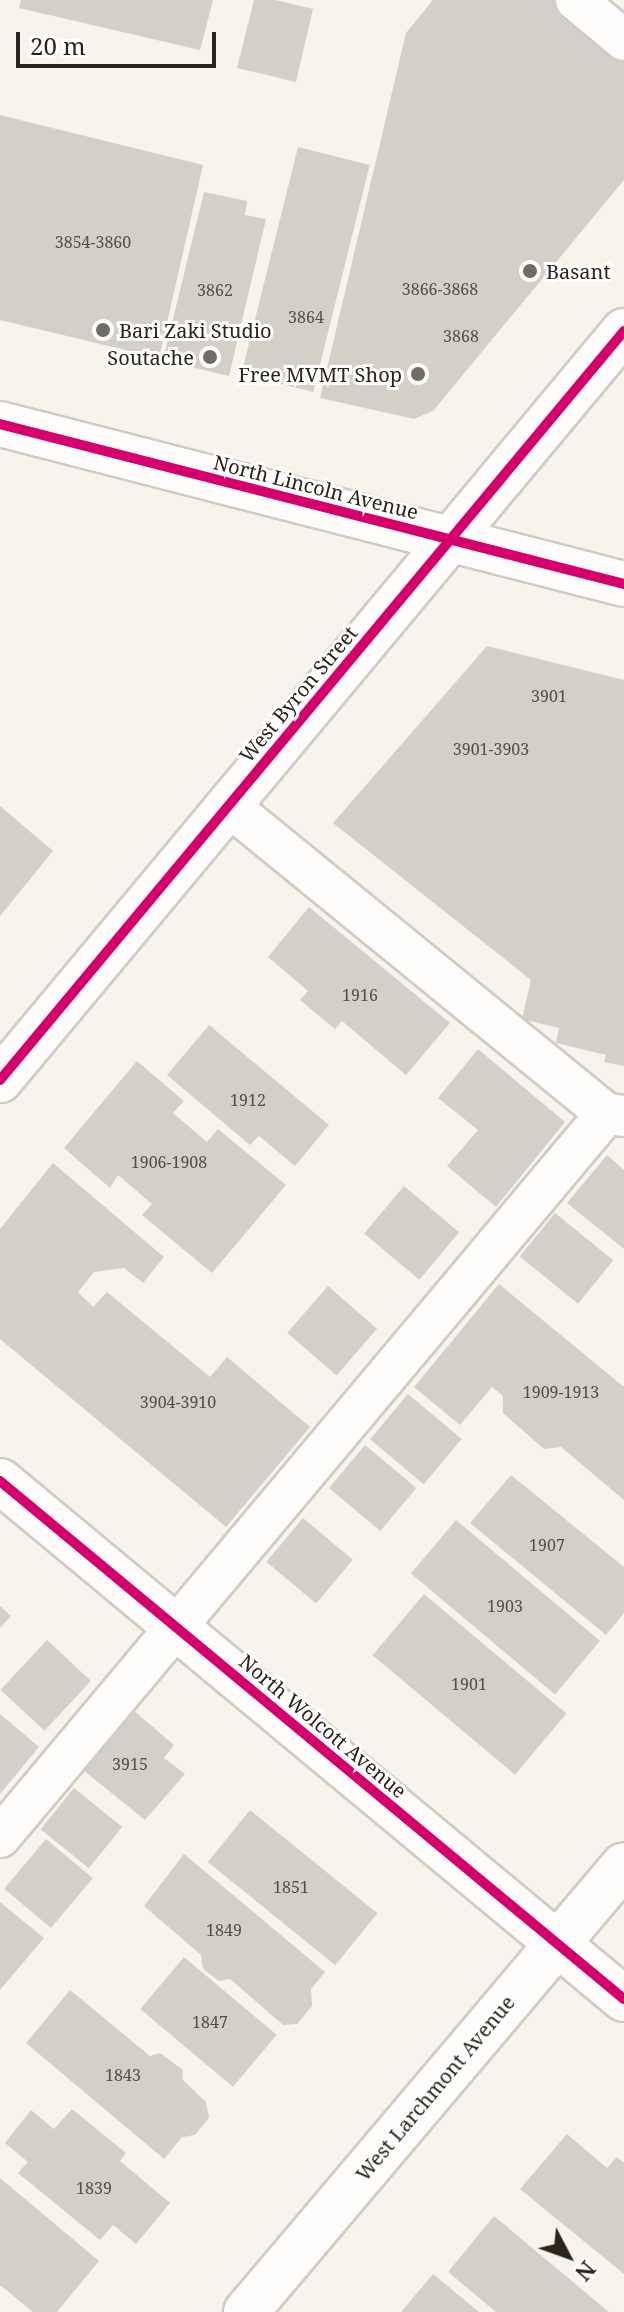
<!DOCTYPE html>
<html>
<head>
<meta charset="utf-8">
<style>
	body { margin:0 }
	#map { position:relative; width:624px; height:2312px; overflow:hidden; background:#f8f4eb; font-family:"Noto Serif",serif }
	div>[style] { position:absolute }
	[style*='--x'] { left:calc(var(--x)*1px); top:calc(var(--y)*1px); width:calc(var(--w)*1px); rotate:calc(var(--a)*1deg) }
	.building>* { inset:0; background:#d5d0c7; transform-origin:0 0 }
	.roads { filter:drop-shadow(2px 0 #d0ccc3) drop-shadow(-2px 0 #d0ccc3) drop-shadow(0 2px #d0ccc3) drop-shadow(0 -2px #d0ccc3) }
	.service>* { height:40px; margin:-20px; padding:0 20px; transform-origin:20px; border-radius:20px; background:#fefdfc }
	.minor>* { height:44px; margin:-22px; padding:0 22px; transform-origin:22px; border-radius:22px; background:#fefdfc }
	.secondary>* { height:44px; margin:-22px; padding:0 22px; transform-origin:22px; border-radius:22px; background:#fefdfc }
	.cycleway>* { height:10px; margin:-5px; padding:0 5px; transform-origin:5px; border-radius:5px; background:#d6006c }
	.dots>* { width:22px; height:22px; translate:-50% -50%; box-sizing:border-box; border:4px solid #fff; border-radius:50% }
	span { translate:-50% -50%; white-space:nowrap; text-align:center; line-height:1.15; -webkit-text-stroke:6px #fff; paint-order:stroke }
	.number-label { font-size:16px; color:#554f45 }
	.number-label span { -webkit-text-stroke-width:0 }
	.poi-label { font-size:20px; color:#2a241a }
	.left { translate:0 -50%; text-align:left }
	.right { translate:-100% -50%; text-align:right }
	.street-label { font-size:20px; color:#2a241a }
	.north { position:absolute; left:528px; top:2216px; width:80px; height:80px; -webkit-text-stroke:6px #fff; paint-order:stroke; rotate:131deg; font-size:22px; font-weight:700; line-height:32px; text-align:center; color:#2a241a }
	.north::after { content:''; display:block; margin:auto; width:28px; height:36px; background:#2a241a; clip-path:polygon(50% 0,100% 100%,50% 72%,0 100%) }
	.scale { position:absolute; left:16px; top:32px; width:200px; height:36px; box-sizing:border-box; border:4px solid #2a241a; border-top:0; padding-left:10px; font-size:24px; line-height:28px; white-space:nowrap; color:#2a241a; -webkit-text-stroke:6px #fff; paint-order:stroke }
</style>
</head>
<body>
<div id="map">
	<div class="building">
		<div style="clip-path:polygon(21px 0,213px 0,200px 50px,19px 8px)"></div>
		<div style="clip-path:polygon(254px 0,275px 0,313px 9px,296px 82px,237px 68px)"></div>
		<div style="clip-path:polygon(433px 0,554px 0,624px 58px,624px 180px,433px 411px,414px 419px,320px 398px,406px 33px)"></div>
		<div style="clip-path:polygon(0 115px,203px 165px,159px 358px,0 320px)"></div>
		<div style="left:298px;top:147px;width:74px;height:234px;rotate:14deg"></div>
		<div style="clip-path:polygon(204px 192px,247px 201px,245px 215px,266px 219px,229px 376px,163px 360px)"></div>
		<div style="clip-path:polygon(487px 646px,624px 680px,624px 1066px,604px 1062px,606px 1055px,556px 1043px,559px 1028px,522px 1019px,531px 980px,333px 823px)"></div>
		<div style="clip-path:polygon(0 806px,53px 851px,0 916px)"></div>
		<div style="clip-path:polygon(309px 907px,450px 1023px,406px 1075px,342px 1021px,335px 1029px,300px 1000px,308px 991px,268px 957px)"></div>
		<div style="clip-path:polygon(209px 1025px,329px 1125px,295px 1166px,259px 1136px,250px 1145px,167px 1075px)"></div>
		<div style="clip-path:polygon(478px 1049px,565px 1122px,496px 1207px,447px 1166px,478px 1130px,438px 1098px)"></div>
		<div style="clip-path:polygon(137px 1061px,184px 1101px,173px 1113px,207px 1142px,218px 1129px,286px 1185px,212px 1273px,142px 1215px,152px 1204px,118px 1175px,110px 1188px,64px 1148px)"></div>
		<div style="clip-path:polygon(607px 1155px,624px 1170px,624px 1249px,567px 1203px)"></div>
		<div style="clip-path:polygon(53px 1163px,164px 1257px,143px 1283px,124px 1268px,94px 1272px,78px 1292px,93px 1307px,107px 1292px,210px 1377px,227px 1357px,310px 1427px,226px 1527px,0 1339px,0 1229px)"></div>
		<div style="left:404px;top:1186px;width:72px;height:62px;rotate:40deg"></div>
		<div style="left:555px;top:1213px;width:75px;height:56px;rotate:39deg"></div>
		<div style="clip-path:polygon(499px 1284px,624px 1387px,624px 1500px,561px 1447px,544px 1449px,503px 1413px,503px 1396px,492px 1387px,460px 1425px,414px 1387px)"></div>
		<div style="left:328px;top:1286px;width:65px;height:62px;rotate:41deg"></div>
		<div style="left:408px;top:1394px;width:70px;height:59px;rotate:40deg"></div>
		<div style="left:365px;top:1445px;width:67px;height:56px;rotate:40deg"></div>
		<div style="clip-path:polygon(511px 1475px,624px 1567px,624px 1613px,606px 1635px,470px 1523px)"></div>
		<div style="left:303px;top:1518px;width:65px;height:57px;rotate:40deg"></div>
		<div style="left:456px;top:1520px;width:188px;height:70px;rotate:40deg"></div>
		<div style="left:424px;top:1594px;width:186px;height:80px;rotate:40deg"></div>
		<div style="clip-path:polygon(0 1606px,11px 1616px,0 1628px)"></div>
		<div style="left:47px;top:1640px;width:60px;height:68px;rotate:43deg"></div>
		<div style="clip-path:polygon(133px 1710px,174px 1745px,164px 1758px,185px 1774px,145px 1820px,83px 1770px)"></div>
		<div style="clip-path:polygon(0 1714px,39px 1747px,0 1794px)"></div>
		<div style="left:74px;top:1788px;width:62px;height:53px;rotate:39deg"></div>
		<div style="left:250px;top:1810px;width:164px;height:67px;rotate:39deg"></div>
		<div style="left:46px;top:1839px;width:61px;height:65px;rotate:40deg"></div>
		<div style="clip-path:polygon(184px 1854px,325px 1972px,311px 1989px,312px 2006px,297px 2024px,283px 2025px,230px 1979px,219px 1981px,203px 1969px,201px 1955px,144px 1906px)"></div>
		<div style="clip-path:polygon(0 1902px,44px 1938px,0 1990px)"></div>
		<div style="left:184px;top:1957px;width:121px;height:68px;rotate:40deg"></div>
		<div style="clip-path:polygon(70px 1990px,150px 2056px,160px 2053px,183px 2070px,182px 2079px,206px 2102px,209px 2118px,195px 2135px,182px 2137px,164px 2159px,26px 2043px)"></div>
		<div style="clip-path:polygon(72px 2109px,126px 2153px,120px 2161px,170px 2203px,136px 2244px,113px 2225px,100px 2240px,18px 2173px,28px 2162px,5px 2143px,31px 2110px,54px 2129px)"></div>
		<div style="clip-path:polygon(567px 2134px,607px 2168px,617px 2157px,624px 2163px,624px 2274px,520px 2189px)"></div>
		<div style="clip-path:polygon(0 2178px,99px 2261px,57px 2312px,33px 2312px,0 2285px)"></div>
		<div style="clip-path:polygon(494px 2216px,609px 2312px,496px 2312px,448px 2272px)"></div>
		<div style="clip-path:polygon(433px 2274px,479px 2312px,401px 2312px)"></div>
	</div>
	<div class="roads">
		<div class="service">
			<div style="--x:576;--y:0;--w:62;--a:39.8"></div>
			<div style="--x:229;--y:806;--w:487;--a:39.2"></div>
			<div style="--x:606;--y:1114;--w:18;--a:6"></div>
			<div style="--x:0;--y:1837;--w:943;--a:-50.03"></div>
		</div>
		<div class="minor">
			<div style="--x:0;--y:1080;--w:975;--a:-50.2"></div>
			<div style="--x:0;--y:1481;--w:811;--a:39.7"></div>
			<div style="--x:246;--y:2312;--w:585;--a:-49.78"></div>
		</div>
		<div class="secondary">
			<div style="--x:0;--y:424;--w:644;--a:14.38"></div>
		</div>
	</div>
	<div class="cycleway">
		<div style="--x:0;--y:424;--w:644;--a:14.38"></div>
		<div style="--x:0;--y:1080;--w:975;--a:-50.2"></div>
		<div style="--x:0;--y:1481;--w:811;--a:39.7"></div>
	</div>
	<div class="dots">
		<div style="left:530px;top:271px;background:#726d63"></div>
		<div style="left:103px;top:330px;background:#726d63"></div>
		<div style="left:210px;top:357px;background:#726d63"></div>
		<div style="left:418px;top:374px;background:#726d63"></div>
	</div>
	<div class="number-label">
		<span style="left:93px;top:242px">3854-3860</span>
		<span style="left:440px;top:289px">3866-3868</span>
		<span style="left:215px;top:290px">3862</span>
		<span style="left:306px;top:317px">3864</span>
		<span style="left:461px;top:336px">3868</span>
		<span style="left:549px;top:696px">3901</span>
		<span style="left:491px;top:749px">3901-3903</span>
		<span style="left:360px;top:995px">1916</span>
		<span style="left:248px;top:1100px">1912</span>
		<span style="left:169px;top:1162px">1906-1908</span>
		<span style="left:561px;top:1392px">1909-1913</span>
		<span style="left:178px;top:1402px">3904-3910</span>
		<span style="left:547px;top:1545px">1907</span>
		<span style="left:505px;top:1606px">1903</span>
		<span style="left:469px;top:1684px">1901</span>
		<span style="left:130px;top:1764px">3915</span>
		<span style="left:291px;top:1887px">1851</span>
		<span style="left:224px;top:1930px">1849</span>
		<span style="left:210px;top:2022px">1847</span>
		<span style="left:123px;top:2075px">1843</span>
		<span style="left:94px;top:2188px">1839</span>
	</div>
	<div class="poi-label">
		<span class="left" style="left:546px;top:271px">Basant</span>
		<span class="left" style="left:119px;top:330px">Bari Zaki Studio</span>
		<span class="right" style="left:194px;top:357px">Soutache</span>
		<span class="right" style="left:402px;top:374px">Free MVMT Shop</span>
	</div>
	<div class="street-label">
		<span style="left:316px;top:487px;rotate:14deg">North Lincoln Avenue</span>
		<span style="left:298px;top:694px;rotate:-50deg">West Byron Street</span>
		<span style="left:323px;top:1726px;rotate:40deg">North Wolcott Avenue</span>
		<span style="left:435px;top:2088px;rotate:-50deg">West Larchmont Avenue</span>
	</div>
	<div class="north">N</div>
	<div class="scale">20 m</div>
</div>
</body>
</html>
